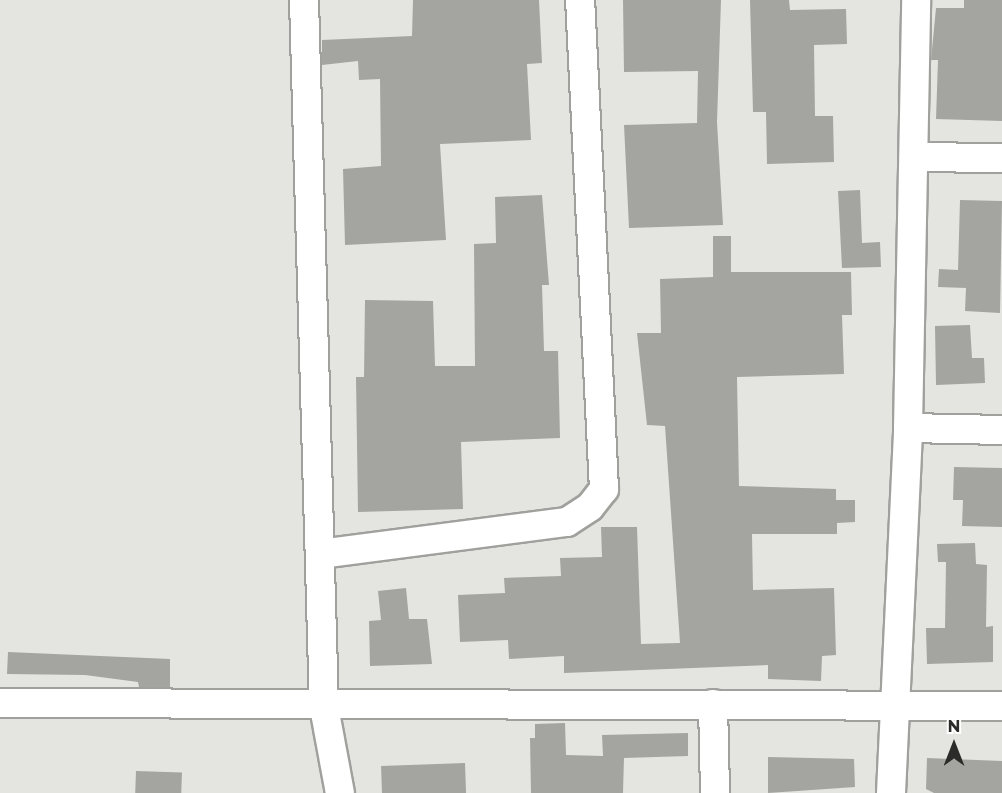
<!DOCTYPE html>
<html>
<head>
<meta charset="utf-8">
<style>
	body { margin:0 }
	#map { position:relative; width:1002px; height:793px; overflow:hidden; background:#e4e4e1; font-family:Montserrat,sans-serif }
	div>[style] { position:absolute }
	[style*='--x'] { left:calc(var(--x)*1px); top:calc(var(--y)*1px); width:calc(var(--w)*1px); rotate:calc(var(--a)*1deg) }
	.building>* { inset:0; background:#a4a5a1; transform-origin:0 0 }
	.roads { filter:drop-shadow(2px 0 #a0a19d) drop-shadow(-2px 0 #a0a19d) drop-shadow(0 2px #a0a19d) drop-shadow(0 -2px #a0a19d) }
	.minor>* { height:28px; margin:-14px; padding:0 14px; transform-origin:14px; border-radius:14px; background:#fff }
	span { translate:-50% -50%; white-space:nowrap; text-align:center; line-height:1.15; -webkit-text-stroke:5px #fffffe; paint-order:stroke }
	.north { position:absolute; left:924px; top:715px; width:60px; height:60px; -webkit-text-stroke:4px #fffffe; paint-order:stroke; rotate:0deg; font-size:16px; font-weight:700; line-height:24px; text-align:center; color:#2b2c2a }
	.north::after { content:''; display:block; margin:auto; width:21px; height:27px; background:#2b2c2a; clip-path:polygon(50% 0,100% 100%,50% 72%,0 100%) }
</style>
</head>
<body>
<div id="map">
	<div class="building">
		<div style="clip-path:polygon(413px 0,539px 0,542px 63px,527px 64px,531px 140px,440px 144px,446px 240px,345px 245px,343px 169px,381px 166px,380px 79px,359px 80px,358px 61px,322px 65px,322px 40px,412px 36px)"></div>
		<div style="clip-path:polygon(623px 0,721px 0,717px 122px,723px 225px,629px 228px,624px 125px,697px 123px,698px 71px,624px 72px)"></div>
		<div style="clip-path:polygon(750px 0,789px 0,790px 10px,846px 9px,847px 44px,814px 45px,815px 116px,833px 116px,834px 162px,767px 164px,766px 112px,753px 112px)"></div>
		<div style="clip-path:polygon(964px 0,1002px 0,1002px 121px,936px 119px,938px 60px,931px 60px,936px 8px,964px 8px)"></div>
		<div style="clip-path:polygon(860px 190px,862px 243px,880px 242px,881px 267px,842px 268px,838px 191px)"></div>
		<div style="clip-path:polygon(542px 195px,549px 285px,542px 285px,544px 351px,558px 351px,560px 438px,461px 442px,463px 509px,358px 512px,356px 377px,364px 377px,365px 300px,433px 301px,435px 366px,475px 366px,474px 244px,496px 243px,495px 197px)"></div>
		<div style="clip-path:polygon(960px 200px,1002px 201px,1000px 313px,965px 311px,966px 288px,938px 287px,939px 269px,958px 270px)"></div>
		<div style="clip-path:polygon(713px 236px,731px 236px,731px 272px,851px 272px,852px 315px,842px 315px,844px 374px,737px 377px,739px 486px,836px 489px,836px 500px,855px 500px,855px 522px,837px 523px,837px 534px,752px 534px,753px 590px,834px 588px,836px 655px,822px 656px,821px 681px,768px 679px,768px 665px,564px 673px,564px 656px,509px 659px,508px 640px,460px 642px,458px 595px,505px 593px,504px 578px,561px 576px,560px 558px,602px 557px,601px 527px,637px 527px,641px 644px,680px 643px,665px 426px,647px 425px,637px 333px,661px 333px,660px 279px,713px 277px)"></div>
		<div style="clip-path:polygon(970px 325px,972px 358px,984px 358px,985px 383px,936px 385px,935px 326px)"></div>
		<div style="clip-path:polygon(954px 467px,1002px 468px,1002px 527px,962px 526px,963px 500px,953px 500px)"></div>
		<div style="clip-path:polygon(975px 543px,976px 564px,987px 565px,986px 627px,993px 626px,993px 662px,927px 664px,926px 628px,945px 628px,946px 562px,938px 562px,937px 544px)"></div>
		<div style="clip-path:polygon(406px 588px,409px 619px,427px 619px,432px 664px,370px 666px,369px 621px,381px 620px,378px 591px)"></div>
		<div style="clip-path:polygon(8px 652px,170px 659px,170px 687px,139px 687px,138px 682px,85px 675px,7px 674px)"></div>
		<div style="clip-path:polygon(565px 723px,566px 755px,603px 756px,602px 735px,688px 733px,688px 756px,624px 758px,623px 793px,531px 793px,530px 738px,535px 738px,535px 724px)"></div>
		<div style="clip-path:polygon(768px 757px,854px 759px,855px 787px,768px 793px)"></div>
		<div style="clip-path:polygon(927px 758px,1002px 761px,1002px 793px,934px 793px,926px 789px)"></div>
		<div style="left:465px;top:763px;width:30px;height:84px;rotate:88deg"></div>
		<div style="left:136px;top:771px;width:46px;height:22px;rotate:2deg"></div>
	</div>
	<div class="roads">
		<div class="minor">
			<div style="--x:304;--y:0;--w:707;--a:88.38"></div>
			<div style="--x:324;--y:707;--w:87;--a:79.5"></div>
			<div style="--x:914;--y:157;--w:88;--a:0.7"></div>
			<div style="--x:908;--y:428;--w:94;--a:1.2"></div>
			<div style="--x:320;--y:554;--w:249;--a:-7.4"></div>
			<div style="--x:567;--y:522;--w:27;--a:-33"></div>
			<div style="--x:590;--y:507;--w:23;--a:-52"></div>
			<div style="--x:604;--y:489;--w:490;--a:-92.8"></div>
			<div style="--x:0;--y:703;--w:1002;--a:0.17"></div>
			<div style="--x:713;--y:704;--w:89;--a:88.7"></div>
			<div style="--x:891;--y:793;--w:365;--a:-87.3"></div>
			<div style="--x:908;--y:428;--w:428;--a:-88.9"></div>
		</div>
	</div>
	<div class="north">N</div>
</div>
</body>
</html>
